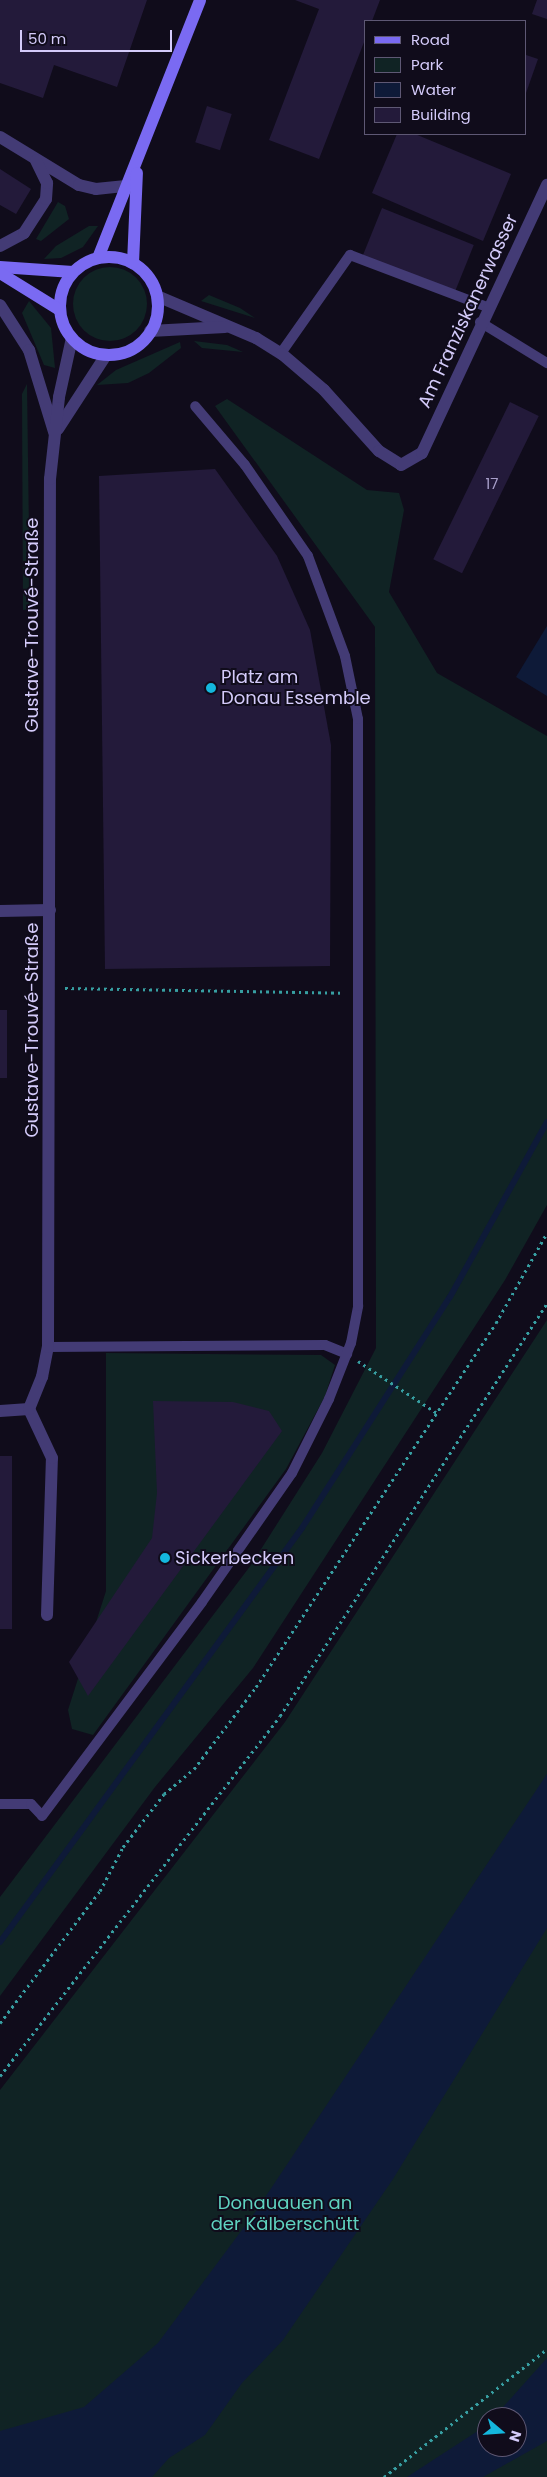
<!DOCTYPE html>
<html>
<head>
<meta charset="utf-8">
<style>
	body { margin:0 }
	#map { position:relative; width:547px; height:2477px; overflow:hidden; background:#100c1b; font-family:Poppins,sans-serif }
	div>[style] { position:absolute }
	[style*='--x'] { left:calc(var(--x)*1px); top:calc(var(--y)*1px); width:calc(var(--w)*1px); rotate:calc(var(--a)*1deg) }
	.green>* { inset:0; background:#102324 }
	.round { border-radius:50% }
	.water>* { inset:0; background:#0e1a38 }
	.stream>* { height:6px; margin:-3px; padding:0 3px; transform-origin:3px; border-radius:3px; background:#0e1a38 }
	.building>* { inset:0; background:#231a3a; transform-origin:0 0 }
	.path>* { height:3px; margin-top:-1.5px; transform-origin:0; background:repeating-linear-gradient(90deg,#379fa2 0 2.5px,transparent 0 6.5px) }
	.lane>* { height:10px; margin:-5px; padding:0 5px; transform-origin:5px; border-radius:5px; background:#433b75 }
	.street>* { height:12px; margin:-6px; padding:0 6px; transform-origin:6px; border-radius:6px; background:#433b75 }
	.secondary>* { height:12px; margin:-6px; padding:0 6px; transform-origin:6px; border-radius:6px; background:#7a6af2 }
	.secondary>.ring { margin:-6px; padding:0; box-sizing:content-box; background:none; border:12px solid #7a6af2; border-radius:50% }
	.dots>* { width:14px; height:14px; translate:-50% -50%; box-sizing:border-box; border:2px solid #100c1b; border-radius:50% }
	span { translate:-50% -50%; white-space:nowrap; text-align:center; line-height:1.15; -webkit-text-stroke:4px #100c1b; paint-order:stroke }
	.number-label { font-size:15px; color:#a89fca }
	.number-label span { -webkit-text-stroke-width:0 }
	.street-label { font-size:18px; color:#d4cbfa }
	.poi-label { font-size:18px; color:#d4cbfa }
	.left { translate:0 -50%; text-align:left }
	.park-label { font-size:18px; color:#5fd2c0 }
	.legend { position:absolute; left:364px; top:20px; width:162px; height:115px; box-sizing:border-box; background:#100c1b; border:1px solid #5e5874; margin:0; padding:6px 9px; list-style:none; font-size:15px; color:#d4cbfa }
	.legend li { display:flex; align-items:center; gap:10px; height:25px }
	.legend b { width:25px; border:1px solid #5e5874 }
	.north { position:absolute; left:477px; top:2407px; width:50px; height:50px; box-sizing:border-box; background:#100c1b; border:1px solid #5e5874; border-radius:50%; rotate:108deg; font-size:14px; font-weight:700; line-height:20px; text-align:center; color:#d4cbfa }
	.north::after { content:''; display:block; margin:auto; width:18px; height:22px; background:#14b7dd; clip-path:polygon(50% 0,100% 100%,50% 72%,0 100%) }
	.scale { position:absolute; left:20px; top:30px; width:152px; height:22px; box-sizing:border-box; border:2px solid #d4cbfa; border-top:0; padding-left:6px; font-size:15px; line-height:18px; white-space:nowrap; color:#d4cbfa; -webkit-text-stroke:4px #100c1b; paint-order:stroke }
</style>
</head>
<body>
<div id="map">
	<div class="green">
		<div style="clip-path:polygon(58px 202px,65px 206px,69px 219px,41px 241px,36px 239px)"></div>
		<div style="clip-path:polygon(89px 226px,98px 226px,83px 247px,61px 258px,44px 259px,56px 246px)"></div>
		<div class="round" style="left:73px;top:267px;width:74px;height:74px"></div>
		<div style="clip-path:polygon(209px 295px,240px 308px,255px 318px,201px 301px)"></div>
		<div style="clip-path:polygon(29px 301px,51px 328px,55px 368px,44px 365px,22px 313px)"></div>
		<div style="clip-path:polygon(194px 341px,227px 345px,243px 352px,202px 348px)"></div>
		<div style="clip-path:polygon(180px 342px,181px 348px,149px 373px,128px 383px,97px 385px,116px 370px)"></div>
		<div style="clip-path:polygon(27px 384px,30px 609px,23px 610px,22px 394px)"></div>
		<div style="clip-path:polygon(227px 399px,367px 490px,399px 493px,404px 510px,389px 592px,437px 673px,547px 736px,547px 1205px,505px 1280px,253px 1668px,155px 1787px,0 1996px,0 1897px,251px 1565px,322px 1453px,376px 1348px,375px 627px,215px 406px)"></div>
		<div style="clip-path:polygon(evenodd,547px 1320px,547px 2477px,0 2477px,0 2090px,285px 1722px,547px 1320px,487px 2417px,517px 2417px,517px 2447px,487px 2447px,487px 2417px)"></div>
		<div style="clip-path:polygon(106px 1353px,321px 1355px,335px 1365px,325px 1396px,286px 1469px,93px 1735px,72px 1729px,68px 1710px,106px 1591px)"></div>
	</div>
	<div class="water">
		<div style="clip-path:polygon(547px 626px,547px 696px,516px 677px)"></div>
		<div style="clip-path:polygon(547px 1774px,547px 1928px,393px 2179px,283px 2340px,242px 2383px,205px 2435px,169px 2458px,152px 2477px,0 2477px,0 2431px,84px 2407px,158px 2343px,256px 2211px)"></div>
		<div style="clip-path:polygon(547px 2358px,547px 2441px,483px 2477px,407px 2477px,487px 2425px,487px 2447px,517px 2447px,517px 2417px,494px 2417px)"></div>
	</div>
	<div class="stream">
		<div style="--x:0;--y:1942;--w:512;--a:-53.89"></div>
		<div style="--x:302;--y:1528;--w:274;--a:-57.4"></div>
		<div style="--x:450;--y:1297;--w:200;--a:-61"></div>
	</div>
	<div class="building">
		<div style="clip-path:polygon(0 0,147px 0,117px 87px,54px 65px,43px 98px,0 83px)"></div>
		<div style="clip-path:polygon(295px 0,380px 0,372px 21px,366px 21px,366px 37px,319px 159px,269px 140px,319px 9px)"></div>
		<div style="clip-path:polygon(537px 0,547px 0,547px 19px,532px 14px)"></div>
		<div style="clip-path:polygon(526px 55px,538px 59px,526px 93px)"></div>
		<div style="left:207px;top:106px;width:26px;height:38px;rotate:18deg"></div>
		<div style="clip-path:polygon(397px 134px,415px 134px,511px 174px,483px 241px,372px 193px)"></div>
		<div style="clip-path:polygon(0 169px,31px 189px,16px 214px,0 205px)"></div>
		<div style="left:382px;top:208px;width:99px;height:52px;rotate:22deg"></div>
		<div style="left:510px;top:402px;width:32px;height:175px;rotate:26deg"></div>
		<div style="clip-path:polygon(215px 469px,277px 556px,310px 630px,331px 745px,330px 966px,105px 969px,99px 476px)"></div>
		<div style="left:0;top:1010px;width:7px;height:68px"></div>
		<div style="clip-path:polygon(153px 1401px,233px 1402px,269px 1411px,282px 1431px,88px 1696px,69px 1662px,152px 1538px,157px 1493px)"></div>
		<div style="left:0;top:1456px;width:12px;height:173px"></div>
	</div>
	<div class="path">
		<div style="--x:65;--y:988;--w:278;--a:1"></div>
		<div style="--x:358;--y:1361;--w:95;--a:33.4"></div>
		<div style="--x:0;--y:2023;--w:166;--a:-52.9"></div>
		<div style="--x:100;--y:1891;--w:50;--a:-62.4"></div>
		<div style="--x:123;--y:1847;--w:67;--a:-52.3"></div>
		<div style="--x:164;--y:1794;--w:39;--a:-40"></div>
		<div style="--x:194;--y:1769;--w:103;--a:-52.9"></div>
		<div style="--x:256;--y:1687;--w:436;--a:-56.6"></div>
		<div style="--x:496;--y:1323;--w:103;--a:-60.5"></div>
		<div style="--x:0;--y:2076;--w:456;--a:-52.1"></div>
		<div style="--x:280;--y:1716;--w:491;--a:-57.1"></div>
		<div style="--x:384;--y:2477;--w:207;--a:-38.1"></div>
	</div>
	<div class="lane">
		<div style="--x:480;--y:322;--w:79;--a:31.5"></div>
		<div style="--x:281;--y:353;--w:120;--a:-54.9"></div>
		<div style="--x:350;--y:255;--w:147;--a:20.8"></div>
		<div style="--x:48;--y:1347;--w:277;--a:-0.4"></div>
		<div style="--x:325;--y:1345;--w:24;--a:22"></div>
		<div style="--x:0;--y:1804;--w:31;--a:0"></div>
		<div style="--x:31;--y:1804;--w:16;--a:47"></div>
		<div style="--x:42;--y:1816;--w:267;--a:-53.2"></div>
		<div style="--x:202;--y:1602;--w:157;--a:-55.1"></div>
		<div style="--x:292;--y:1473;--w:83;--a:-63.4"></div>
		<div style="--x:329;--y:1399;--w:60;--a:-68.6"></div>
		<div style="--x:351;--y:1343;--w:38;--a:-79"></div>
		<div style="--x:358;--y:1306;--w:587;--a:-90"></div>
		<div style="--x:358;--y:719;--w:64;--a:-101.7"></div>
		<div style="--x:345;--y:656;--w:107;--a:-110.3"></div>
		<div style="--x:308;--y:556;--w:111;--a:-124.7"></div>
		<div style="--x:245;--y:465;--w:77;--a:-130.3"></div>
	</div>
	<div class="street">
		<div style="--x:0;--y:137;--w:92;--a:31.3"></div>
		<div style="--x:79;--y:185;--w:17;--a:13"></div>
		<div style="--x:96;--y:189;--w:30;--a:-6"></div>
		<div style="--x:0;--y:246;--w:27;--a:-28"></div>
		<div style="--x:24;--y:233;--w:40;--a:-57.1"></div>
		<div style="--x:46;--y:199;--w:16;--a:-86"></div>
		<div style="--x:47;--y:183;--w:25;--a:-116"></div>
		<div style="--x:157;--y:296;--w:108;--a:23"></div>
		<div style="--x:256;--y:338;--w:31;--a:32"></div>
		<div style="--x:282;--y:354;--w:55;--a:40.6"></div>
		<div style="--x:324;--y:390;--w:82;--a:48"></div>
		<div style="--x:379;--y:451;--w:26;--a:32"></div>
		<div style="--x:401;--y:465;--w:24;--a:-30"></div>
		<div style="--x:422;--y:453;--w:296;--a:-65"></div>
		<div style="--x:0;--y:305;--w:54;--a:57.2"></div>
		<div style="--x:29;--y:350;--w:86;--a:73"></div>
		<div style="--x:150;--y:331;--w:75;--a:-3.1"></div>
		<div style="--x:58;--y:429;--w:88;--a:-57"></div>
		<div style="--x:0;--y:911;--w:50;--a:-1.1"></div>
		<div style="--x:0;--y:1411;--w:29;--a:-4"></div>
		<div style="--x:47;--y:1615;--w:157;--a:-88.2"></div>
		<div style="--x:52;--y:1458;--w:54;--a:-115.1"></div>
		<div style="--x:29;--y:1409;--w:35;--a:-68"></div>
		<div style="--x:42;--y:1377;--w:31;--a:-79"></div>
		<div style="--x:48;--y:1347;--w:868;--a:-89.87"></div>
		<div style="--x:50;--y:479;--w:82;--a:-83.7"></div>
		<div style="--x:59;--y:397;--w:60;--a:-77.6"></div>
	</div>
	<div class="secondary">
		<div class="ring" style="left:60px;top:257px;width:86px;height:86px"></div>
		<div style="--x:98;--y:258;--w:277;--a:-68.4"></div>
		<div style="--x:133;--y:263;--w:90;--a:-87.5"></div>
		<div style="--x:0;--y:267;--w:73;--a:3.9"></div>
		<div style="--x:0;--y:273;--w:70;--a:31.7"></div>
	</div>
	<div class="dots">
		<div style="left:211px;top:688px;background:#14b7dd"></div>
		<div style="left:165px;top:1558px;background:#14b7dd"></div>
	</div>
	<div class="number-label">
		<span style="left:492px;top:484px">17</span>
	</div>
	<div class="street-label">
		<span style="left:468px;top:311px;rotate:-65deg">Am Franziskanerwasser</span>
		<span style="left:32px;top:625px;rotate:-90deg">Gustave-Trouvé-Straße</span>
		<span style="left:32px;top:1030px;rotate:-90deg">Gustave-Trouvé-Straße</span>
	</div>
	<div class="poi-label">
		<span class="left" style="left:221px;top:688px">Platz am<br>Donau Essemble</span>
		<span class="left" style="left:175px;top:1558px">Sickerbecken</span>
	</div>
	<div class="park-label">
		<span style="left:285px;top:2214px">Donauauen an<br>der Kälberschütt</span>
	</div>
	<ul class="legend">
	<li><b style="height:6px;background:#7a6af2"></b>Road</li>
	<li><b style="height:14px;background:#102324"></b>Park</li>
	<li><b style="height:14px;background:#0e1a38"></b>Water</li>
	<li><b style="height:14px;background:#231a3a"></b>Building</li>
	</ul>
	<div class="north">N</div>
	<div class="scale">50 m</div>
</div>
</body>
</html>
